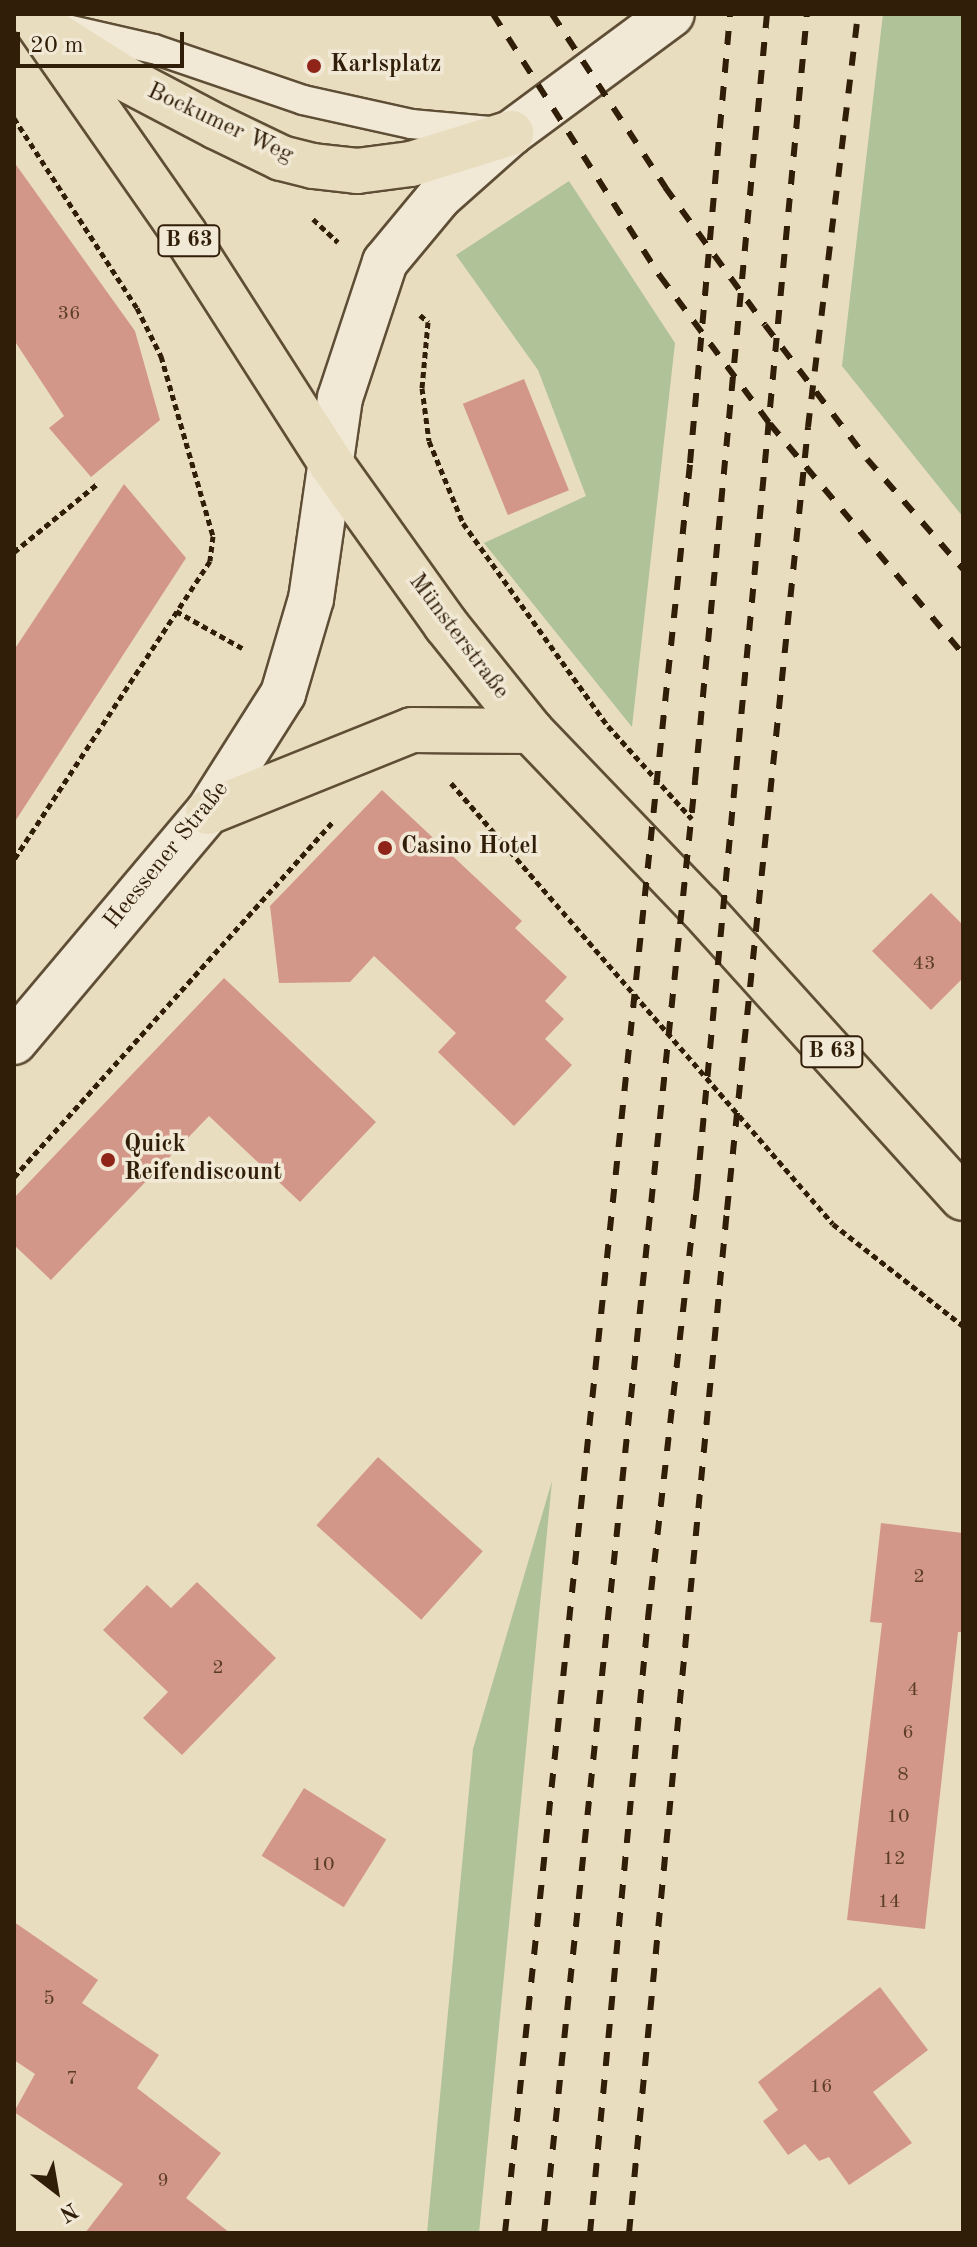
<!DOCTYPE html>
<html>
<head>
<meta charset="utf-8">
<style>
	body { margin:0 }
	#map { position:relative; width:977px; height:2247px; overflow:hidden; background:#e9ddbf; font-family:"Old Standard TT",serif }
	div>[style] { position:absolute }
	[style*='--x'] { left:calc(var(--x)*1px); top:calc(var(--y)*1px); width:calc(var(--w)*1px); rotate:calc(var(--a)*1deg) }
	.green>* { inset:0; background:#b0c297 }
	.building>* { inset:0; background:#d39789; transform-origin:0 0 }
	.path>* { height:5px; margin-top:-2.5px; transform-origin:0; background:repeating-linear-gradient(90deg,#311e08 0 6px,transparent 0 10px) }
	.roads { filter:drop-shadow(2px 0 #5f4e36) drop-shadow(-2px 0 #5f4e36) drop-shadow(0 2px #5f4e36) drop-shadow(0 -2px #5f4e36) }
	.service>* { height:28px; margin:-14px; padding:0 14px; transform-origin:14px; border-radius:14px; background:#f1e9d5 }
	.secondary>* { height:44px; margin:-22px; padding:0 22px; transform-origin:22px; border-radius:22px; background:#f1e9d5 }
	.primary>* { height:44px; margin:-22px; padding:0 22px; transform-origin:22px; border-radius:22px; background:#e9ddbf }
	.rail>* { height:6px; margin-top:-3px; transform-origin:0; background:repeating-linear-gradient(90deg,#311e08 0 14px,transparent 0 28px) }
	.dots>* { width:22px; height:22px; translate:-50% -50%; box-sizing:border-box; border:4px solid #f1e9d5; border-radius:50% }
	span { translate:-50% -50%; white-space:nowrap; text-align:center; line-height:1.15; -webkit-text-stroke:7px #f1e9d5; paint-order:stroke }
	.number-label { font-size:20px; color:#5a3c28 }
	.number-label span { -webkit-text-stroke-width:0 }
	.shield-label span { padding:2px 6px; background:#f1e9d5; border:2px solid; border-radius:6px; -webkit-text-stroke-width:0 }
	.shield-label { font-size:22px; color:#311e08; font-weight:700 }
	.poi-label { font-size:24px; color:#311e08; font-weight:700 }
	.left { translate:0 -50%; text-align:left }
	.street-label { font-size:24px; color:#311e08 }
	.frame { position:absolute; inset:0; border:16px solid #311e08; pointer-events:none }
	.north { position:absolute; left:16px; top:2151px; width:80px; height:80px; -webkit-text-stroke:6px #f1e9d5; paint-order:stroke; rotate:149deg; font-size:22px; font-weight:700; line-height:32px; text-align:center; color:#311e08 }
	.north::after { content:''; display:block; margin:auto; width:28px; height:36px; background:#311e08; clip-path:polygon(50% 0,100% 100%,50% 72%,0 100%) }
	.scale { position:absolute; left:16px; top:32px; width:168px; height:36px; box-sizing:border-box; border:4px solid #311e08; border-top:0; padding-left:10px; font-size:24px; line-height:28px; white-space:nowrap; color:#311e08; -webkit-text-stroke:6px #f1e9d5; paint-order:stroke }
</style>
</head>
<body>
<div id="map">
	<div class="green">
		<div style="clip-path:polygon(883px 14px,963px 14px,963px 517px,842px 366px)"></div>
		<div style="clip-path:polygon(569px 181px,675px 343px,632px 727px,484px 543px,586px 496px,538px 370px,456px 255px)"></div>
		<div style="clip-path:polygon(552px 1481px,479px 2233px,427px 2233px,473px 1749px)"></div>
	</div>
	<div class="building">
		<div style="clip-path:polygon(14px 162px,135px 331px,160px 420px,91px 477px,49px 428px,64px 416px,14px 340px)"></div>
		<div style="left:524px;top:379px;width:120px;height:66px;rotate:68deg"></div>
		<div style="clip-path:polygon(124px 484px,186px 558px,14px 823px,14px 650px)"></div>
		<div style="clip-path:polygon(382px 790px,522px 921px,515px 928px,567px 977px,545px 1001px,564px 1019px,545px 1039px,572px 1065px,514px 1126px,438px 1052px,456px 1033px,374px 956px,350px 982px,279px 983px,270px 906px)"></div>
		<div style="clip-path:polygon(931px 893px,963px 925px,963px 978px,931px 1010px,872px 951px)"></div>
		<div style="clip-path:polygon(224px 978px,376px 1122px,300px 1202px,209px 1116px,51px 1280px,14px 1245px,14px 1198px)"></div>
		<div style="left:378px;top:1457px;width:141px;height:92px;rotate:42deg"></div>
		<div style="clip-path:polygon(881px 1523px,963px 1533px,963px 1632px,958px 1632px,925px 1929px,847px 1920px,882px 1623px,870px 1622px)"></div>
		<div style="clip-path:polygon(197px 1582px,276px 1658px,182px 1755px,143px 1718px,168px 1692px,103px 1630px,147px 1585px,171px 1608px)"></div>
		<div style="left:304px;top:1788px;width:97px;height:80px;rotate:32deg"></div>
		<div style="clip-path:polygon(14px 1922px,98px 1980px,82px 2003px,159px 2055px,137px 2088px,221px 2153px,186px 2198px,230px 2233px,85px 2233px,123px 2184px,14px 2112px,35px 2074px,14px 2060px)"></div>
		<div style="clip-path:polygon(880px 1987px,928px 2050px,873px 2092px,912px 2143px,849px 2185px,829px 2157px,819px 2161px,805px 2144px,788px 2155px,763px 2121px,778px 2110px,758px 2082px)"></div>
	</div>
	<div class="path">
		<div style="--x:14;--y:118;--w:226;--a:57.1"></div>
		<div style="--x:137;--y:308;--w:54;--a:63.4"></div>
		<div style="--x:161;--y:356;--w:187;--a:73.9"></div>
		<div style="--x:213;--y:536;--w:25;--a:97"></div>
		<div style="--x:210;--y:561;--w:357;--a:123.3"></div>
		<div style="--x:313;--y:219;--w:34;--a:43"></div>
		<div style="--x:420;--y:315;--w:11;--a:41"></div>
		<div style="--x:428;--y:322;--w:66;--a:95.2"></div>
		<div style="--x:422;--y:388;--w:53;--a:82.5"></div>
		<div style="--x:429;--y:441;--w:89;--a:67.5"></div>
		<div style="--x:463;--y:523;--w:249;--a:54.5"></div>
		<div style="--x:608;--y:726;--w:125;--a:47.9"></div>
		<div style="--x:14;--y:552;--w:107;--a:-39.3"></div>
		<div style="--x:176;--y:611;--w:76;--a:29.3"></div>
		<div style="--x:451;--y:783;--w:583;--a:49.1"></div>
		<div style="--x:833;--y:1224;--w:165;--a:38.1"></div>
		<div style="--x:14;--y:1177;--w:479;--a:-48.1"></div>
	</div>
	<div class="roads">
		<div class="service">
			<div style="--x:62;--y:28;--w:94;--a:12.9"></div>
			<div style="--x:154;--y:49;--w:157;--a:18.9"></div>
			<div style="--x:303;--y:100;--w:111;--a:12.5"></div>
			<div style="--x:411;--y:124;--w:79;--a:5.1"></div>
		</div>
		<div class="secondary">
			<div style="--x:14;--y:1042;--w:301;--a:-49.9"></div>
			<div style="--x:208;--y:812;--w:140;--a:-57.6"></div>
			<div style="--x:283;--y:694;--w:99;--a:-73.6"></div>
			<div style="--x:311;--y:599;--w:203;--a:-81.8"></div>
			<div style="--x:340;--y:398;--w:143;--a:-71.7"></div>
			<div style="--x:385;--y:262;--w:85;--a:-50.3"></div>
			<div style="--x:439;--y:197;--w:96;--a:-41.6"></div>
			<div style="--x:511;--y:133;--w:200;--a:-36.5"></div>
		</div>
		<div class="primary">
			<div style="--x:31;--y:14;--w:269;--a:55.1"></div>
			<div style="--x:185;--y:235;--w:273;--a:57.4"></div>
			<div style="--x:332;--y:465;--w:196;--a:54.5"></div>
			<div style="--x:446;--y:625;--w:136;--a:51.3"></div>
			<div style="--x:531;--y:731;--w:244;--a:46.2"></div>
			<div style="--x:700;--y:907;--w:392;--a:47.9"></div>
			<div style="--x:56;--y:35;--w:78;--a:32.5"></div>
			<div style="--x:122;--y:77;--w:107;--a:27.8"></div>
			<div style="--x:217;--y:127;--w:71;--a:25.8"></div>
			<div style="--x:281;--y:158;--w:33;--a:14"></div>
			<div style="--x:313;--y:166;--w:44;--a:6.5"></div>
			<div style="--x:357;--y:171;--w:54;--a:-7.4"></div>
			<div style="--x:411;--y:164;--w:105;--a:-17.2"></div>
			<div style="--x:208;--y:812;--w:220;--a:-21.9"></div>
			<div style="--x:412;--y:730;--w:119;--a:0.5"></div>
		</div>
	</div>
	<div class="rail">
		<div style="--x:493;--y:14;--w:311;--a:57.5"></div>
		<div style="--x:660;--y:276;--w:184;--a:53.4"></div>
		<div style="--x:770;--y:424;--w:300;--a:50"></div>
		<div style="--x:552;--y:14;--w:207;--a:56.8"></div>
		<div style="--x:665;--y:187;--w:170;--a:54.1"></div>
		<div style="--x:765;--y:325;--w:168;--a:52.7"></div>
		<div style="--x:867;--y:459;--w:146;--a:48.9"></div>
		<div style="--x:505;--y:2233;--w:1780;--a:-84.03"></div>
		<div style="--x:690;--y:463;--w:451;--a:-84.9"></div>
		<div style="--x:544;--y:2233;--w:1460;--a:-84.06"></div>
		<div style="--x:695;--y:781;--w:770;--a:-84.64"></div>
		<div style="--x:590;--y:2233;--w:618;--a:-84.61"></div>
		<div style="--x:648;--y:1618;--w:433;--a:-83.5"></div>
		<div style="--x:697;--y:1188;--w:1179;--a:-84.65"></div>
		<div style="--x:629;--y:2233;--w:1028;--a:-84.53"></div>
		<div style="--x:727;--y:1210;--w:787;--a:-84.09"></div>
		<div style="--x:808;--y:427;--w:416;--a:-83.1"></div>
	</div>
	<div class="dots">
		<div style="left:314px;top:66px;background:#8f2418"></div>
		<div style="left:385px;top:848px;background:#8f2418"></div>
		<div style="left:108px;top:1160px;background:#8f2418"></div>
	</div>
	<div class="number-label">
		<span style="left:69px;top:314px">36</span>
		<span style="left:924px;top:964px">43</span>
		<span style="left:919px;top:1577px">2</span>
		<span style="left:218px;top:1668px">2</span>
		<span style="left:913px;top:1690px">4</span>
		<span style="left:908px;top:1733px">6</span>
		<span style="left:903px;top:1775px">8</span>
		<span style="left:898px;top:1817px">10</span>
		<span style="left:894px;top:1859px">12</span>
		<span style="left:323px;top:1865px">10</span>
		<span style="left:889px;top:1902px">14</span>
		<span style="left:49px;top:1999px">5</span>
		<span style="left:72px;top:2079px">7</span>
		<span style="left:821px;top:2087px">16</span>
		<span style="left:163px;top:2181px">9</span>
	</div>
	<div class="shield-label">
		<span style="left:189px;top:241px">B 63</span>
		<span style="left:832px;top:1052px">B 63</span>
	</div>
	<div class="poi-label">
		<span class="left" style="left:330px;top:66px">Karlsplatz</span>
		<span class="left" style="left:401px;top:848px">Casino Hotel</span>
		<span class="left" style="left:124px;top:1160px">Quick<br>Reifendiscount</span>
	</div>
	<div class="street-label">
		<span style="left:220px;top:124px;rotate:25deg">Bockumer Weg</span>
		<span style="left:458px;top:637px;rotate:53deg">Münsterstraße</span>
		<span style="left:167px;top:856px;rotate:-51deg">Heessener Straße</span>
	</div>
	<div class="frame"></div>
	<div class="north">N</div>
	<div class="scale">20 m</div>
</div>
</body>
</html>
